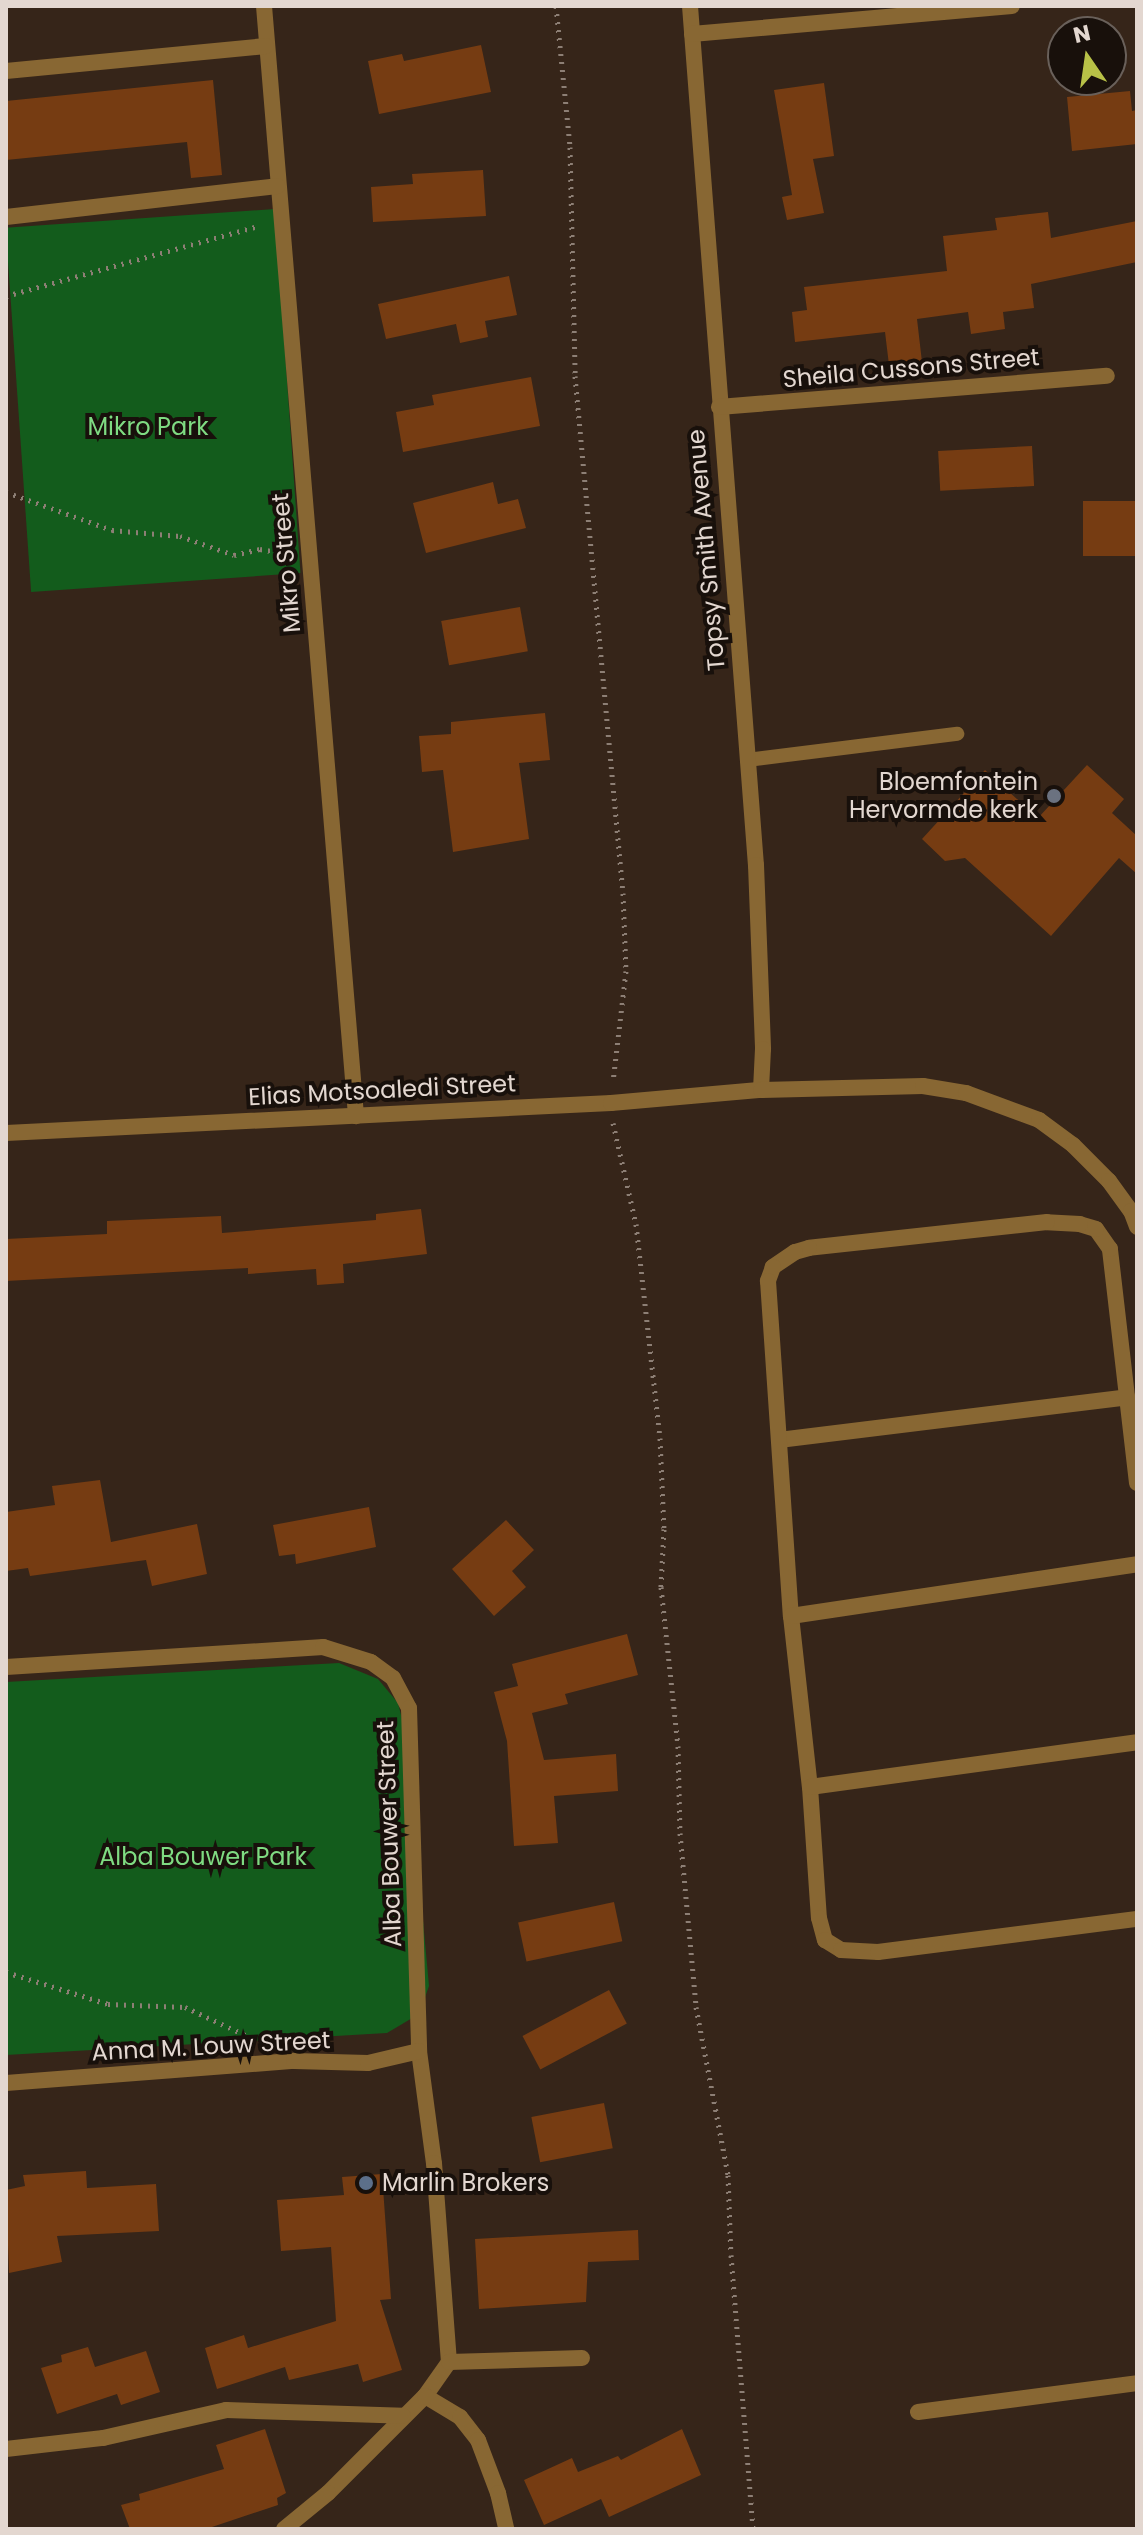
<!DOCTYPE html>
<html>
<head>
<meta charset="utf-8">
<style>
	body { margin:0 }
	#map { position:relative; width:1143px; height:2535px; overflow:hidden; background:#362519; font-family:Poppins,sans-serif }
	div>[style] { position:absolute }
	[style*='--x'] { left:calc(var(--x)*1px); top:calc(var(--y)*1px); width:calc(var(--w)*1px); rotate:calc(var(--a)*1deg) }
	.green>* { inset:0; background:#135c1c; transform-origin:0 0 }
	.building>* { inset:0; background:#763c12; transform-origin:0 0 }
	.path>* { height:5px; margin-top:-2.5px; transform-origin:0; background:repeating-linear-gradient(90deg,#8d7f75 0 2px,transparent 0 8px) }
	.lane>* { height:14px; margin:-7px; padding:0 7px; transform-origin:7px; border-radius:7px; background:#886733 }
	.street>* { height:16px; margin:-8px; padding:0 8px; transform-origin:8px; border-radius:8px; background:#886733 }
	.dots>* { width:22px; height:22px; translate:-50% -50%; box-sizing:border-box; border:4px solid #18100b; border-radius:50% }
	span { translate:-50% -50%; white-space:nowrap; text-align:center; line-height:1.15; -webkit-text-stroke:8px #18100b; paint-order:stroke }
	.street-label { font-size:24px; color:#e3d7d0 }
	.park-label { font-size:24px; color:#7fdb82 }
	.poi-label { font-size:24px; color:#e3d7d0 }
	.right { translate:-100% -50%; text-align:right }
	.left { translate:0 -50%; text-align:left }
	.frame { position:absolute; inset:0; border:8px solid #e3d7d0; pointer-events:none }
	.north { position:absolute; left:1047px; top:16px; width:80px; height:80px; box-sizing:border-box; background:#18100b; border:2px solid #69605a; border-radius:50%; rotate:347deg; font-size:22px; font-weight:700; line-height:32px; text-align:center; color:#e3d7d0 }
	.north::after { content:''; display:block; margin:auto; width:28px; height:36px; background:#b8c147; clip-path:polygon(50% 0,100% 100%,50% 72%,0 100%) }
</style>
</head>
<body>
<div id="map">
	<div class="green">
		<div style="left:275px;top:209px;width:365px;height:270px;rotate:86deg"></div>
		<div style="clip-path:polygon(339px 1663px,378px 1679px,398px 1703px,406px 1735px,429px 1986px,419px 2014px,387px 2033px,6px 2055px,6px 1682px)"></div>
	</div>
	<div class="building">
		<div style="clip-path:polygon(481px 45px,491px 92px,379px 114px,368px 61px,402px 54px,404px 61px)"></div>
		<div style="clip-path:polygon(213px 80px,222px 175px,191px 178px,187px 142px,6px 160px,6px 101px)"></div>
		<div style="clip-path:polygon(824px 83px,834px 156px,813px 159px,824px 213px,787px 220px,782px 197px,792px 195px,774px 90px)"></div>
		<div style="clip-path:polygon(1130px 91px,1132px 111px,1137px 110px,1137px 144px,1072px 151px,1067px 97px)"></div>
		<div style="clip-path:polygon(483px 170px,486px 216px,373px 222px,371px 187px,413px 184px,412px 174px)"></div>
		<div style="clip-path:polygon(1048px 212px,1051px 238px,1137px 221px,1137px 262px,1031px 284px,1034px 308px,1003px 312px,1005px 329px,971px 334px,968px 312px,917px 319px,922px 362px,889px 365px,885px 332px,795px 342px,792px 312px,807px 310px,804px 287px,947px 271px,943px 236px,997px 230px,995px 218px)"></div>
		<div style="clip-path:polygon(509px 276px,517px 315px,485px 321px,488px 337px,460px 343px,456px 324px,386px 339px,378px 304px)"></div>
		<div style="clip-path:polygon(531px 377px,540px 426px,403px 452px,396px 412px,434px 405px,432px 395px)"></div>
		<div style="left:1032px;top:446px;width:40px;height:94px;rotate:87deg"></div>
		<div style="clip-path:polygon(493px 482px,498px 504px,518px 499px,526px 528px,426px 553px,413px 503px)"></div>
		<div style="left:1137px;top:501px;width:55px;height:54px;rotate:90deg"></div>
		<div style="left:520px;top:607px;width:45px;height:80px;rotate:80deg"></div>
		<div style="clip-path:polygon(545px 713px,550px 760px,519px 763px,529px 839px,453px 852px,443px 770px,422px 772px,419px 736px,451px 734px,451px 722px)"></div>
		<div style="clip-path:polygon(1087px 765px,1124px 799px,1112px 813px,1137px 836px,1137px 874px,1119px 858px,1051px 936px,965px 858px,945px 861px,922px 839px,985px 770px,1038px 818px)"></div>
		<div style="clip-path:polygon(421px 1209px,427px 1254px,343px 1264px,344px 1283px,317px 1285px,316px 1269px,248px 1274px,248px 1268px,6px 1281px,6px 1239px,107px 1234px,107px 1221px,221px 1216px,222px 1233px,376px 1220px,376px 1214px)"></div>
		<div style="clip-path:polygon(100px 1480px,111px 1542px,197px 1524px,207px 1574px,152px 1586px,146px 1560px,30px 1576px,28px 1568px,6px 1571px,6px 1512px,55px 1505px,52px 1486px)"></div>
		<div style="clip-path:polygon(369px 1507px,376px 1547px,296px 1564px,295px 1554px,279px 1556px,273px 1525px)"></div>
		<div style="clip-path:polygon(506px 1520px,534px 1550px,512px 1571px,526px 1587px,494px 1616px,452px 1569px)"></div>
		<div style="clip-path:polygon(627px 1634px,638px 1675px,565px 1694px,568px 1704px,532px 1713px,544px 1760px,616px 1754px,618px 1791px,554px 1796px,558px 1843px,514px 1846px,507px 1741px,494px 1692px,518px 1686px,512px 1664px)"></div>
		<div style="left:614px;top:1902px;width:40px;height:98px;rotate:78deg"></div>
		<div style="left:609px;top:1990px;width:38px;height:98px;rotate:62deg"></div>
		<div style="left:604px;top:2103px;width:46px;height:74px;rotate:79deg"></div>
		<div style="clip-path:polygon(86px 2171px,87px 2188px,156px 2184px,159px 2231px,57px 2236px,62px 2262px,9px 2273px,6px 2190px,25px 2186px,23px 2175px)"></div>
		<div style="clip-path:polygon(382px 2174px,391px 2299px,380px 2300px,402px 2370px,363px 2382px,358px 2364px,289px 2380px,285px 2367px,217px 2389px,205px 2348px,244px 2335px,248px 2348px,336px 2321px,331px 2247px,281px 2251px,277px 2200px,344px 2195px,342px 2177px)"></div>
		<div style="clip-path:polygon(638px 2230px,639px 2260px,588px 2262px,586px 2302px,479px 2309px,475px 2239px)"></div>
		<div style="clip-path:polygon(88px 2347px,95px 2367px,146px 2351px,160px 2392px,121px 2405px,117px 2394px,57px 2414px,41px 2368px,62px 2362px,61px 2355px)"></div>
		<div style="clip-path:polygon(265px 2429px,286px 2493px,277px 2498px,278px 2505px,206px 2529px,130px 2529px,121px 2505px,140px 2500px,139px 2494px,224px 2469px,216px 2445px)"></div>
		<div style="clip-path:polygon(682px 2429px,701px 2475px,609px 2517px,601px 2499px,544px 2525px,524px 2480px,572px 2458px,578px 2472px,618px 2456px,621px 2460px)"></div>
	</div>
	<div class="path">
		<div style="--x:556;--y:6;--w:142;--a:84.3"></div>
		<div style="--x:570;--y:147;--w:229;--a:88.7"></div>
		<div style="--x:575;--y:376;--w:519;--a:84.7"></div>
		<div style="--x:623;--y:893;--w:78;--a:87.8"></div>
		<div style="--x:626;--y:971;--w:111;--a:96.7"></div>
		<div style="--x:6;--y:296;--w:263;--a:-15.5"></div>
		<div style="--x:6;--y:492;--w:113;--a:19.7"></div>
		<div style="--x:112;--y:530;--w:68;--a:5"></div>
		<div style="--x:180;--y:536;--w:57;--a:19.4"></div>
		<div style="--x:234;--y:555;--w:27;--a:-13"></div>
		<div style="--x:260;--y:549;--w:29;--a:10"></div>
		<div style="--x:613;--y:1123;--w:104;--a:77.2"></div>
		<div style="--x:636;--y:1224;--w:215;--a:83.6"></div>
		<div style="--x:660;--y:1438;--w:91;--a:87.5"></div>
		<div style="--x:664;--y:1529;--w:58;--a:93"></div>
		<div style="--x:661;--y:1587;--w:160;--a:83.9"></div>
		<div style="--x:678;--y:1746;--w:87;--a:88.7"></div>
		<div style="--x:680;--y:1833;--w:175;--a:84.7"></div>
		<div style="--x:696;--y:2007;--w:171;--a:79.2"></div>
		<div style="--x:728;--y:2175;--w:80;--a:87.9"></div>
		<div style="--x:731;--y:2255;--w:275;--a:85.4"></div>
		<div style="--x:6;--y:1972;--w:107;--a:17.4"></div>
		<div style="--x:108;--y:2004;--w:77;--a:2.2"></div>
		<div style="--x:185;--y:2007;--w:78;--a:24.9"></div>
	</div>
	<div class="lane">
		<div style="--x:747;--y:760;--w:212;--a:-7.1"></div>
	</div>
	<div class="street">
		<div style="--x:264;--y:6;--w:1114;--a:85.26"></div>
		<div style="--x:690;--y:6;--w:862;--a:85.61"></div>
		<div style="--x:756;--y:865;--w:184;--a:87.8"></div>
		<div style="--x:763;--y:1049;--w:41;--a:92.8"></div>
		<div style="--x:692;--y:34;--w:321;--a:-5"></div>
		<div style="--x:6;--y:71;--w:261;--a:-5.5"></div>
		<div style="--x:6;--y:217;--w:273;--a:-6.5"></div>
		<div style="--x:719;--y:407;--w:389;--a:-4.6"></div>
		<div style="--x:6;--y:1133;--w:606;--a:-2.84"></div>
		<div style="--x:611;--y:1103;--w:151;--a:-5"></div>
		<div style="--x:761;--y:1090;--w:162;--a:-1.4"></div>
		<div style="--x:923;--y:1086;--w:44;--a:9.2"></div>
		<div style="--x:966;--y:1093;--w:78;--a:20.3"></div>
		<div style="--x:1039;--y:1120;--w:42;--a:36.3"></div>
		<div style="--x:1073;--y:1145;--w:51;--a:45"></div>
		<div style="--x:1109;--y:1181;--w:37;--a:54"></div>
		<div style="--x:1131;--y:1211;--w:17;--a:69"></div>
		<div style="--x:779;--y:1440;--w:351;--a:-7"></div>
		<div style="--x:1137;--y:1483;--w:236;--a:-96.6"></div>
		<div style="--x:1110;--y:1249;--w:24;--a:-125"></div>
		<div style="--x:1096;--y:1229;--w:17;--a:-163"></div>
		<div style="--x:1080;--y:1224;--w:33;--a:-177"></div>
		<div style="--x:1047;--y:1222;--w:239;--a:173.8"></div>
		<div style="--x:809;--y:1248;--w:15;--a:164"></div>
		<div style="--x:795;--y:1252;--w:27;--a:146"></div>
		<div style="--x:773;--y:1267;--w:15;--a:110"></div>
		<div style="--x:768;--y:1281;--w:336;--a:86.1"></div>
		<div style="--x:791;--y:1616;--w:172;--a:83.7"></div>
		<div style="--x:810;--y:1787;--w:131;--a:86.1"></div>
		<div style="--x:819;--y:1918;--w:23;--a:75"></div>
		<div style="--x:825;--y:1940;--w:19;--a:32"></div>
		<div style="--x:841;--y:1950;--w:37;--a:3"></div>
		<div style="--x:878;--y:1952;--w:261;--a:-7.3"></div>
		<div style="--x:791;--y:1616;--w:350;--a:-8.5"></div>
		<div style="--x:6;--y:1667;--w:318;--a:-3.6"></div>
		<div style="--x:323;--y:1647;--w:50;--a:17.4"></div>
		<div style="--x:371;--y:1662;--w:27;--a:36"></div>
		<div style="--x:393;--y:1678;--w:34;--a:62"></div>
		<div style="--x:409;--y:1708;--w:343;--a:88.3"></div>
		<div style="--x:419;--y:2051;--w:113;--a:82.4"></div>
		<div style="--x:434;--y:2163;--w:200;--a:85.7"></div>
		<div style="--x:449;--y:2362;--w:42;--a:125.2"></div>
		<div style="--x:425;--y:2396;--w:137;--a:135"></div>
		<div style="--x:328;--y:2493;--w:57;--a:140.7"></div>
		<div style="--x:810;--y:1787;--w:330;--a:-7.8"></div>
		<div style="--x:6;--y:2083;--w:289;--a:-4.4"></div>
		<div style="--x:294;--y:2061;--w:74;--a:1.5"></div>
		<div style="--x:368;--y:2063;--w:52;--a:-13.2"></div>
		<div style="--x:449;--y:2362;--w:133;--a:-1.7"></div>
		<div style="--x:425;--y:2396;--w:41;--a:31"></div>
		<div style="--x:460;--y:2417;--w:29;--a:52"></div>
		<div style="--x:478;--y:2440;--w:57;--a:69.3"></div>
		<div style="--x:498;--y:2493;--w:37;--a:77"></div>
		<div style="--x:918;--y:2412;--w:221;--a:-7.5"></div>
		<div style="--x:6;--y:2449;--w:98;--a:-6.5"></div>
		<div style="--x:103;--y:2438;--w:126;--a:-12.8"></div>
		<div style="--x:226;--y:2410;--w:177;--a:1.9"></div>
	</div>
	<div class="dots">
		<div style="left:1054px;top:796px;background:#6b7280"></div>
		<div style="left:366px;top:2183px;background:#5c6f8a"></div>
	</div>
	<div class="street-label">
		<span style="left:911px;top:368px;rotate:-5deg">Sheila Cussons Street</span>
		<span style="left:706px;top:550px;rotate:-95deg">Topsy Smith Avenue</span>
		<span style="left:286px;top:563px;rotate:-95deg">Mikro Street</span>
		<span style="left:382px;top:1090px;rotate:-3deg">Elias Motsoaledi Street</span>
		<span style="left:389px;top:1834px;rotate:-92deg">Alba Bouwer Street</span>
		<span style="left:211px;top:2046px;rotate:-3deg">Anna M. Louw Street</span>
	</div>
	<div class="park-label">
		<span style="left:148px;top:427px">Mikro Park</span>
		<span style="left:203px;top:1857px">Alba Bouwer Park</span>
	</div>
	<div class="poi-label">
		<span class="right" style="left:1038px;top:796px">Bloemfontein<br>Hervormde kerk</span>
		<span class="left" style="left:382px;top:2183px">Marlin Brokers</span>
	</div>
	<div class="frame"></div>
	<div class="north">N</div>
</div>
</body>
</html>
